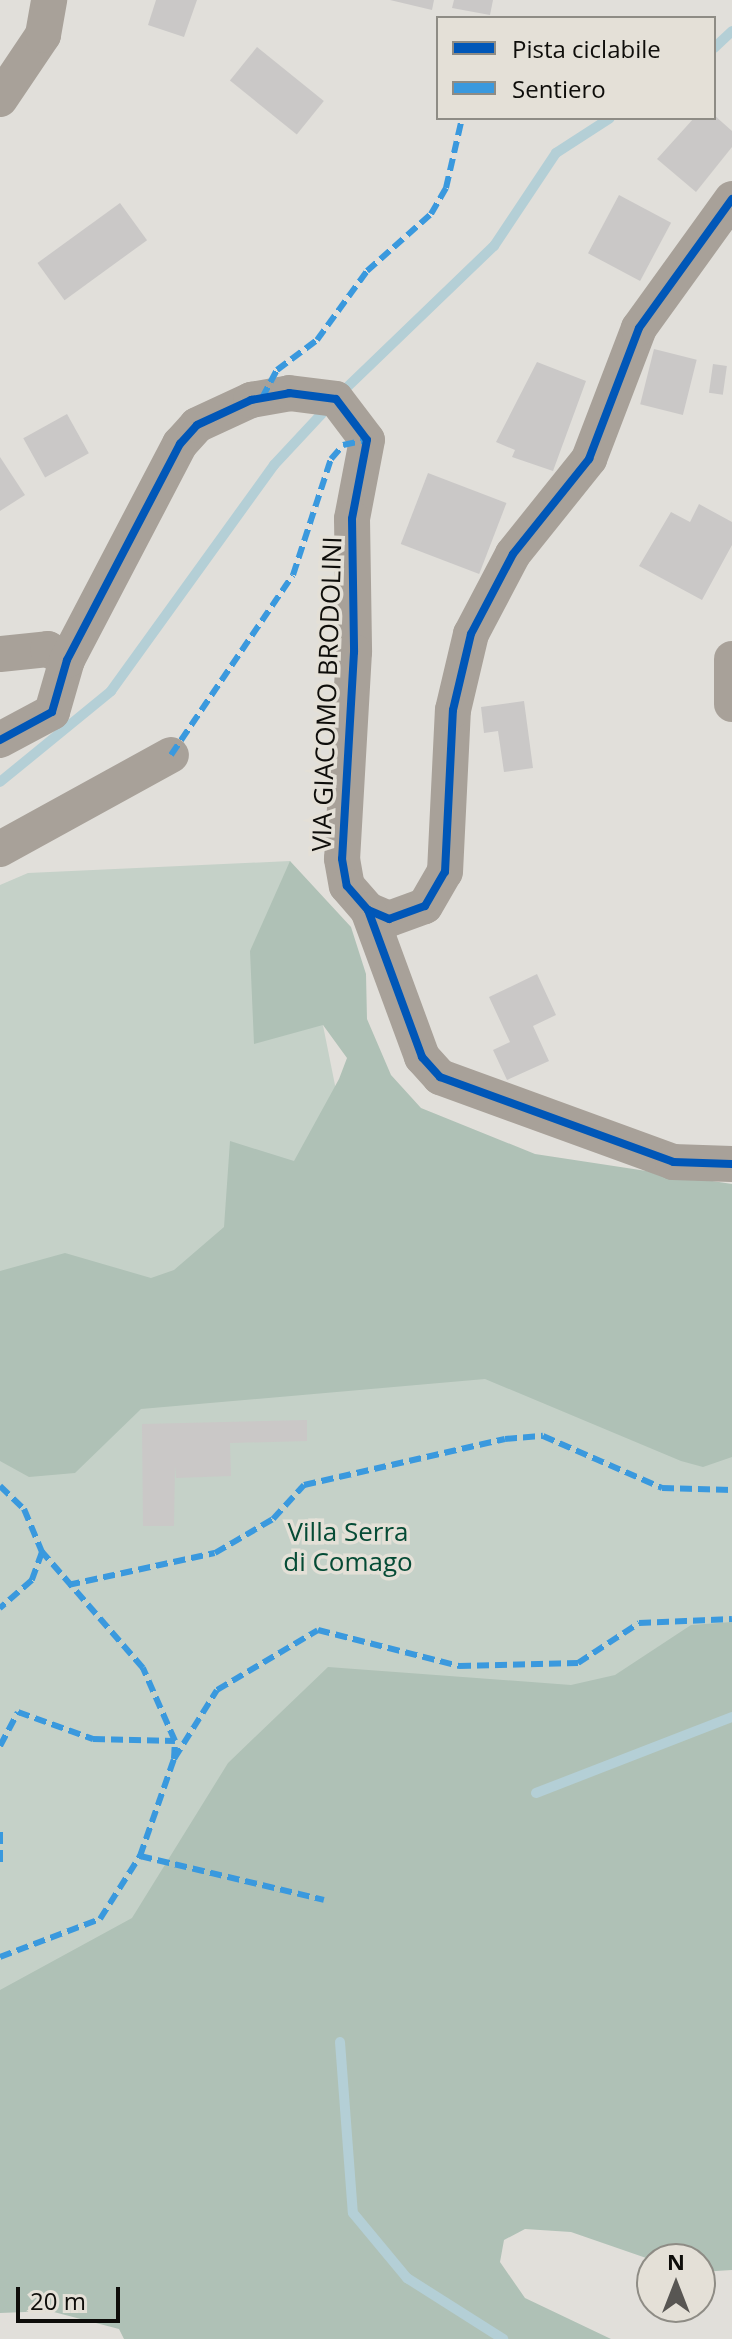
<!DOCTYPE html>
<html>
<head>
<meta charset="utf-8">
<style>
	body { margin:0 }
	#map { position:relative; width:732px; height:2339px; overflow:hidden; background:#e1dfda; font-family:"Open Sans",sans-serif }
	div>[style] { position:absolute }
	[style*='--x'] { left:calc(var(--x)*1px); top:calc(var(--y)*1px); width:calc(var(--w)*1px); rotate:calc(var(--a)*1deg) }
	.green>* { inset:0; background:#c5d1c8 }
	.forest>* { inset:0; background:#afc1b6 }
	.stream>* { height:10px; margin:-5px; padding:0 5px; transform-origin:5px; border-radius:5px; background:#b4cfd6 }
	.building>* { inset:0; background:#cac8c7; transform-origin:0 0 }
	.minor>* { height:36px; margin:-18px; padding:0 18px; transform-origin:18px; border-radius:18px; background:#a8a199 }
	.quiet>* { height:6px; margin-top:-3px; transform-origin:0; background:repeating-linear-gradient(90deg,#3a99de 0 12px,transparent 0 18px) }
	.cycleway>* { height:8px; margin:-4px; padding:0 4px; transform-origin:4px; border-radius:4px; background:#0057b8 }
	span { translate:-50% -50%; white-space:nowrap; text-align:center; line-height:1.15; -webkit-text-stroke:7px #e4e0d7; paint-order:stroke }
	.street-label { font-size:26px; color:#0e0d0a }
	.park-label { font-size:26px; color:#054b35 }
	.legend { position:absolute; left:436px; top:16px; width:280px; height:104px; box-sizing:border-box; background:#e4e0d7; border:2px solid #8e8c85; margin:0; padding:10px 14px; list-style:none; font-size:24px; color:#0e0d0a }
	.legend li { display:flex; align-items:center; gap:16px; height:40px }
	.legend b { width:40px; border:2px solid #8e8c85 }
	.north { position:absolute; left:636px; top:2243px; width:80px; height:80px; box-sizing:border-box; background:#e4e0d7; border:2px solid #8e8c85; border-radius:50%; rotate:0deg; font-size:22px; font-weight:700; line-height:32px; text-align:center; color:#0e0d0a }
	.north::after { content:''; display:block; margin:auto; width:28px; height:36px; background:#585653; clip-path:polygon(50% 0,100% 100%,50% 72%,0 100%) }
	.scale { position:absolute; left:16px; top:2287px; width:104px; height:36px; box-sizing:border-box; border:4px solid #0e0d0a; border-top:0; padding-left:10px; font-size:24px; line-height:28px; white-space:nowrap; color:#0e0d0a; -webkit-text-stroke:6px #e4e0d7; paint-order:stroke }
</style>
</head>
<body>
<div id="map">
	<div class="green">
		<div style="clip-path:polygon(290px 861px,340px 1110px,732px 1327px,732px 1722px,0 2258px,0 885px,28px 873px)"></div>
	</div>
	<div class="forest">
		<div style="clip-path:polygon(290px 861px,351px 927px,366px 974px,367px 1019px,391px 1075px,421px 1108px,535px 1154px,732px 1184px,732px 1457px,703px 1467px,681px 1461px,485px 1379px,141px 1409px,75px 1473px,29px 1477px,0 1461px,0 1271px,65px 1253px,151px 1278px,174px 1270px,224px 1227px,230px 1141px,294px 1161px,339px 1079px,347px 1058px,323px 1025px,254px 1044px,250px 951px)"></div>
		<div style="clip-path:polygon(732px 1622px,732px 2270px,700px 2272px,700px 2259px,652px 2260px,571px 2232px,525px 2229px,504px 2240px,500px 2262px,525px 2298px,611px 2339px,124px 2339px,119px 2329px,50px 2311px,0 2313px,0 1990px,132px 1918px,228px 1763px,328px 1667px,571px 1685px,615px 1675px,691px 1625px)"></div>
	</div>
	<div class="stream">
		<div style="--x:714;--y:48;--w:25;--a:-43"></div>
		<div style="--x:340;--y:394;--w:214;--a:-43.9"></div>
		<div style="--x:494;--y:246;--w:112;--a:-56.3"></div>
		<div style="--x:556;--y:153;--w:64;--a:-32.9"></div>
		<div style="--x:0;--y:782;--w:144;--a:-39.3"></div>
		<div style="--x:111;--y:691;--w:279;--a:-54.2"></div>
		<div style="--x:274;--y:465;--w:82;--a:-47"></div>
		<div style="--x:536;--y:1793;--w:210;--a:-21.2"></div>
		<div style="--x:340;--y:2042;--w:171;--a:85.7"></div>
		<div style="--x:353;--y:2213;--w:85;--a:50.3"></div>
		<div style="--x:407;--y:2278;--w:114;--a:32.4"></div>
	</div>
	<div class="building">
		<div style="clip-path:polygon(156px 0,197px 0,184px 37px,148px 25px)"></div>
		<div style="clip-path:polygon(390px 0,434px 0,432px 10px)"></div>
		<div style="clip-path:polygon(454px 0,493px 0,490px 15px,452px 8px)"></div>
		<div style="left:257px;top:47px;width:86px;height:43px;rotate:39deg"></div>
		<div style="clip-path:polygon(714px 115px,732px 131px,732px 147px,696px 192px,657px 159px,694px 118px)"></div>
		<div style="left:619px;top:195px;width:59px;height:66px;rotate:28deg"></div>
		<div style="left:120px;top:203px;width:46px;height:102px;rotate:54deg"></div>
		<div style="left:654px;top:349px;width:44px;height:57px;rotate:14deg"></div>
		<div style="clip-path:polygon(537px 362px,586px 381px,553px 471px,512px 457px,515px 450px,496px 442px)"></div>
		<div style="left:713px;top:364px;width:14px;height:29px;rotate:8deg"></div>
		<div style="left:67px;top:414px;width:45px;height:50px;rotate:61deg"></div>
		<div style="clip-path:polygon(0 457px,25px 495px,0 511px)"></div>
		<div style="left:428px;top:473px;width:84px;height:76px;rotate:21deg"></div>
		<div style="clip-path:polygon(699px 504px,732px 522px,732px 545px,702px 600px,639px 566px,671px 512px,690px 522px)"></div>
		<div style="clip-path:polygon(524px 701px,533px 768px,504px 772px,498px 731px,484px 733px,481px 707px)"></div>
		<div style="clip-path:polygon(537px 974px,556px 1015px,533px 1026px,549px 1061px,507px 1080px,493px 1050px,510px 1042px,489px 997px)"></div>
		<div style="clip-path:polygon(307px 1420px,307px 1441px,230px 1443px,231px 1476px,176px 1478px,175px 1465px,174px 1526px,143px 1526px,142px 1424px)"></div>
	</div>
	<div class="minor">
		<div style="--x:0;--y:99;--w:77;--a:-56.1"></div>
		<div style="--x:43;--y:35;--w:36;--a:-80"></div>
		<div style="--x:0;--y:654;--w:48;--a:-5.9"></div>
		<div style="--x:48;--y:649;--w:22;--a:30"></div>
		<div style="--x:732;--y:659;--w:45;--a:90"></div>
		<div style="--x:0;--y:740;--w:59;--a:-28.3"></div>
		<div style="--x:52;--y:712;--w:54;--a:-73.9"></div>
		<div style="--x:67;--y:660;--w:244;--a:-62.4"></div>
		<div style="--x:180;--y:444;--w:25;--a:-48"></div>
		<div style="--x:197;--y:425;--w:60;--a:-24.8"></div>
		<div style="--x:251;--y:400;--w:39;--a:-10"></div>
		<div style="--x:289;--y:393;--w:47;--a:7.3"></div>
		<div style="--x:336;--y:399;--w:51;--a:52.9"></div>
		<div style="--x:367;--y:440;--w:80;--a:100.8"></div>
		<div style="--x:352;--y:519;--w:133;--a:89.1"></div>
		<div style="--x:354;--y:652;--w:207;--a:93.3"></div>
		<div style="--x:342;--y:859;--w:27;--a:80"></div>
		<div style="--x:347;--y:886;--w:32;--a:49"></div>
		<div style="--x:368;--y:910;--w:23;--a:23"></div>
		<div style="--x:389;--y:919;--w:38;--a:-20"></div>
		<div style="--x:425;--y:906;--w:39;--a:-60"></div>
		<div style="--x:445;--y:872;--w:162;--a:-87.2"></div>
		<div style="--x:453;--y:710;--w:78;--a:-76.7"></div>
		<div style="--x:471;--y:634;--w:90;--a:-62.3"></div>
		<div style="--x:513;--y:554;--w:122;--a:-51.3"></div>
		<div style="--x:589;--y:459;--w:140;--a:-69.1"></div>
		<div style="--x:639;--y:328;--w:159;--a:-54.2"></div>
		<div style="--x:0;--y:849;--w:195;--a:-28.8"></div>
		<div style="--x:368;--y:910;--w:157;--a:69.8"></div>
		<div style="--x:422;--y:1057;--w:27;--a:48"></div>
		<div style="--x:440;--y:1077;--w:248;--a:20"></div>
		<div style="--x:673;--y:1162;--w:59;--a:1.9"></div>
	</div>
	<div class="quiet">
		<div style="--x:262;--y:398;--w:32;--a:-62"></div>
		<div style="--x:277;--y:370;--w:50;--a:-36.9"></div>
		<div style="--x:317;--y:340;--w:85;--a:-54.1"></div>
		<div style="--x:367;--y:271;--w:86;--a:-41.7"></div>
		<div style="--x:431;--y:214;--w:30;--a:-60"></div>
		<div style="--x:446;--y:188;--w:72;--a:-77.1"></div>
		<div style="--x:171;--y:755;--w:217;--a:-55.9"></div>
		<div style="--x:293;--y:575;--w:122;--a:-71.9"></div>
		<div style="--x:331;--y:459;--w:18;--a:-49"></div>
		<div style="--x:343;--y:445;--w:25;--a:-12"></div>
		<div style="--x:0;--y:1486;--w:33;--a:44"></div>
		<div style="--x:24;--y:1509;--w:47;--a:67.3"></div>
		<div style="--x:42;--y:1552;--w:30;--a:110"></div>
		<div style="--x:32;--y:1580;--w:43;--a:138.8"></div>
		<div style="--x:68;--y:1585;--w:150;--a:-12.3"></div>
		<div style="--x:215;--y:1553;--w:67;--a:-30.4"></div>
		<div style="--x:273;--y:1519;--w:46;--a:-47.6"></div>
		<div style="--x:304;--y:1485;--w:206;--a:-12.9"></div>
		<div style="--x:505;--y:1439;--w:38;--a:-5"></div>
		<div style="--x:543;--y:1436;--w:130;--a:23.6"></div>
		<div style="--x:662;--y:1488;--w:70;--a:1.6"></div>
		<div style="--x:0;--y:1746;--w:38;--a:-62"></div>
		<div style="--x:18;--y:1712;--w:80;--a:19.8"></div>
		<div style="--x:93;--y:1739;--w:82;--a:1.4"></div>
		<div style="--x:174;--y:1759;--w:81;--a:-58.1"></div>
		<div style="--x:217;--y:1690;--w:117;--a:-30.7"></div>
		<div style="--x:318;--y:1630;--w:146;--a:14.3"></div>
		<div style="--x:459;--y:1666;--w:119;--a:-1.4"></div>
		<div style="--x:578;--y:1663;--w:73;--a:-33.3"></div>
		<div style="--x:639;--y:1623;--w:93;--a:-2.5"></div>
		<div style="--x:0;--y:1832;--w:36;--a:90"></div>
		<div style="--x:140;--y:1856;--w:189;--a:13.4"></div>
		<div style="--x:0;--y:1957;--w:107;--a:-20.8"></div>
		<div style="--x:100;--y:1919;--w:75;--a:-57.6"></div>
		<div style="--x:140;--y:1856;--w:103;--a:-70.7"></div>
		<div style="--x:174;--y:1759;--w:18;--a:-87"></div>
		<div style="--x:175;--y:1741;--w:80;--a:-113.7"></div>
		<div style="--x:143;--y:1668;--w:154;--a:-131"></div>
	</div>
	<div class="cycleway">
		<div style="--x:0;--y:740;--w:59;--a:-28.3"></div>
		<div style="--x:52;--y:712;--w:54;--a:-73.9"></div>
		<div style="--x:67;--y:660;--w:244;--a:-62.4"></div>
		<div style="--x:180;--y:444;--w:25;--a:-48"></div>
		<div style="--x:197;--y:425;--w:60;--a:-24.8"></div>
		<div style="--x:251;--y:400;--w:39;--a:-10"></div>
		<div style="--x:289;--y:393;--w:47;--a:7.3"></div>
		<div style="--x:336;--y:399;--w:51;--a:52.9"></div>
		<div style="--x:367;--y:440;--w:80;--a:100.8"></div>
		<div style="--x:352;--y:519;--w:133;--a:89.1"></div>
		<div style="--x:354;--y:652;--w:207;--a:93.3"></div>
		<div style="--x:342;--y:859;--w:27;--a:80"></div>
		<div style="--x:347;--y:886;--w:32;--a:49"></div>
		<div style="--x:368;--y:910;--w:23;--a:23"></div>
		<div style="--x:389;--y:919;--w:38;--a:-20"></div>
		<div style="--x:425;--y:906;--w:39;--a:-60"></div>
		<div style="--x:445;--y:872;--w:162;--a:-87.2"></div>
		<div style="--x:453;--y:710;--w:78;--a:-76.7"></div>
		<div style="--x:471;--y:634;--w:90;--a:-62.3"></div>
		<div style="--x:513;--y:554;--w:122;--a:-51.3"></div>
		<div style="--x:589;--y:459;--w:140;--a:-69.1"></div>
		<div style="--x:639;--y:328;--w:159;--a:-54.2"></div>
		<div style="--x:368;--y:910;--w:157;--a:69.8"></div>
		<div style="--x:422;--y:1057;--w:27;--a:48"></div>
		<div style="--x:440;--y:1077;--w:248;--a:20"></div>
		<div style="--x:673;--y:1162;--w:59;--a:1.9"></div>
	</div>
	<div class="street-label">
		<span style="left:327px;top:694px;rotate:-88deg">VIA GIACOMO BRODOLINI</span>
	</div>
	<div class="park-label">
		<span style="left:348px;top:1547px">Villa Serra<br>di Comago</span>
	</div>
	<ul class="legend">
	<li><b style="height:10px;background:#0057b8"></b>Pista ciclabile</li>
	<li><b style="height:10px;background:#3a99de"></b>Sentiero</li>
	</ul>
	<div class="north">N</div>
	<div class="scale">20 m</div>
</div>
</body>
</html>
